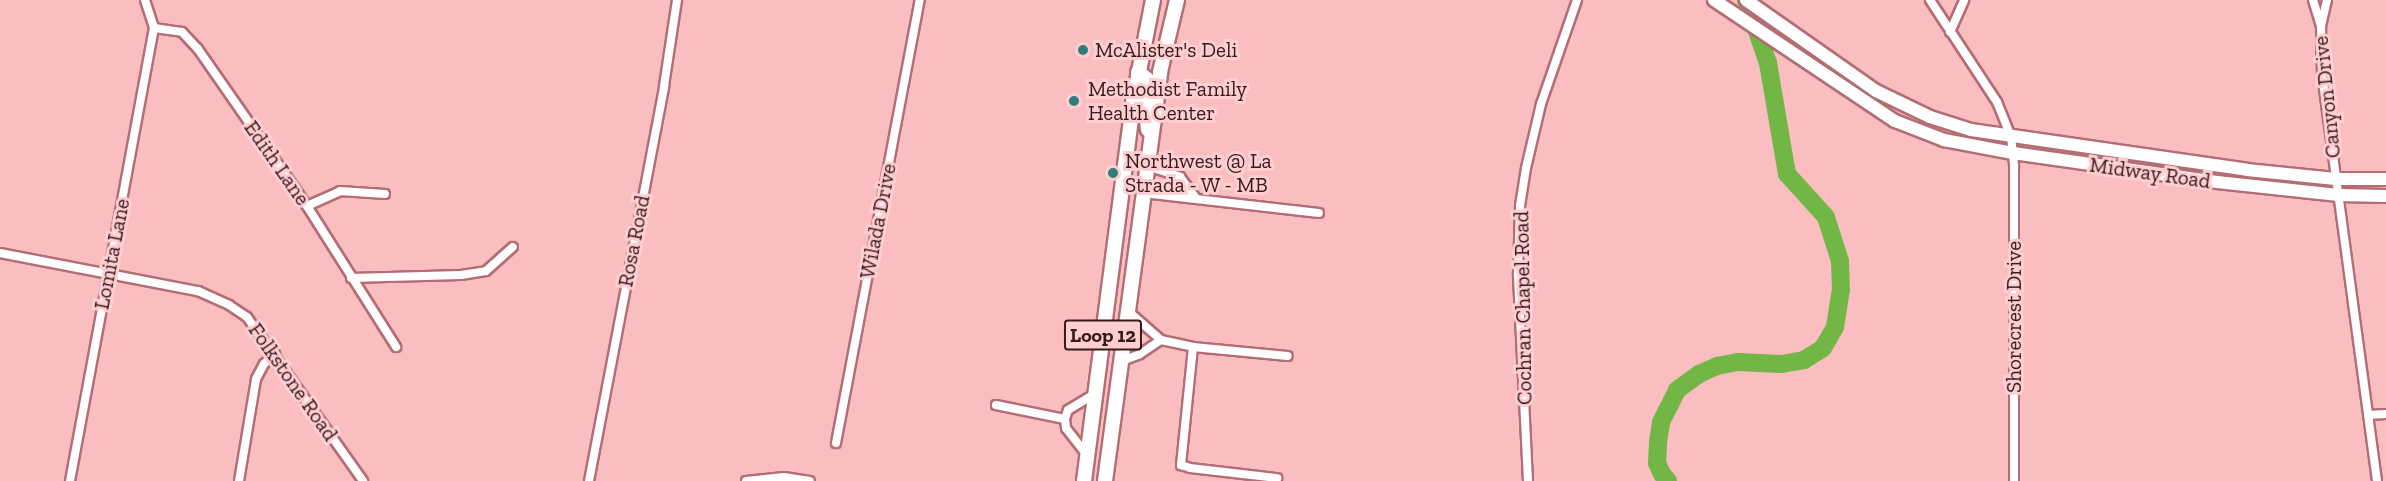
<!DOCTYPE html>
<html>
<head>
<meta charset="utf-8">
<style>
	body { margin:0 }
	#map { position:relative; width:2386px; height:481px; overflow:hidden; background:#fabdc0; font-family:"Zilla Slab",serif }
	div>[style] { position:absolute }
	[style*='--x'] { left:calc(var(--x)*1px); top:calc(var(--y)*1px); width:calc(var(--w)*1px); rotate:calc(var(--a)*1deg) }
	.river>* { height:18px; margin:-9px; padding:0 9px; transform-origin:9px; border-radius:9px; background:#72b645 }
	.roads { filter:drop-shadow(2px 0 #b36d73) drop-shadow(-2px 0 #b36d73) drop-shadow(0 2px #b36d73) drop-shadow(0 -2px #b36d73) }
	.minor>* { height:8px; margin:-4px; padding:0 4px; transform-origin:4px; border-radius:4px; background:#fff }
	.secondary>* { height:12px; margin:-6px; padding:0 6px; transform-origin:6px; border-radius:6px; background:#fff }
	.primary>* { height:14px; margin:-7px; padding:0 7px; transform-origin:7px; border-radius:7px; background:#fff }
	.dots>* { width:16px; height:16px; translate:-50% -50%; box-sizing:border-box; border:3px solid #feced1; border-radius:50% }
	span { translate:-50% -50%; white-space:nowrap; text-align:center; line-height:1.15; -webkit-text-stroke:6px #feced1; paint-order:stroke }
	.shield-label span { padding:2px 4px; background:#feced1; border:2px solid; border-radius:4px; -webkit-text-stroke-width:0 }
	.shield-label { font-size:20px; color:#361a1c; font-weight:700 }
	.poi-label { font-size:21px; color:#361a1c }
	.left { translate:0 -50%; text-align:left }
	.street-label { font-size:21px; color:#361a1c }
</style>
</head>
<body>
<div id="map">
	<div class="river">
		<div style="--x:1668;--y:481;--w:9;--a:-131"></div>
		<div style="--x:1662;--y:474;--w:12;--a:-114"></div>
		<div style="--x:1657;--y:463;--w:21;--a:-87"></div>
		<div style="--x:1658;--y:442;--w:20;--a:-81"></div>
		<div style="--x:1661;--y:422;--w:36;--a:-63"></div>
		<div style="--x:1677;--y:390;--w:27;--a:-36"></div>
		<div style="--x:1699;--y:374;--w:20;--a:-24"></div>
		<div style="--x:1717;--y:366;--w:21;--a:-11"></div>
		<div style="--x:1738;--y:362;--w:44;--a:2.6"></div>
		<div style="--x:1782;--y:364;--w:22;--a:-10"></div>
		<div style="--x:1804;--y:360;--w:22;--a:-32"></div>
		<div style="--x:1823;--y:348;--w:24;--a:-60"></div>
		<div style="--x:1835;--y:327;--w:37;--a:-81"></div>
		<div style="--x:1841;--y:290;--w:29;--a:-92"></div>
		<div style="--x:1840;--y:261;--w:46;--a:-107.7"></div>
		<div style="--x:1826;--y:217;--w:58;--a:-132.2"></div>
		<div style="--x:1787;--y:174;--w:113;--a:-99.7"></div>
		<div style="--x:1768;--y:63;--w:67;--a:-109.2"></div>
	</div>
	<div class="roads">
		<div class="minor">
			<div style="--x:145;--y:0;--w:29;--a:72"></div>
			<div style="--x:1930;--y:0;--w:122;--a:56.7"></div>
			<div style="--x:1997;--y:102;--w:37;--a:68"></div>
			<div style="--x:2011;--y:136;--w:31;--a:84"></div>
			<div style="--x:2014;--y:167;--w:314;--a:90"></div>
			<div style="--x:2313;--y:0;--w:28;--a:73"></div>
			<div style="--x:2321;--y:27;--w:47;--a:88.8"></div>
			<div style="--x:2322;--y:74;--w:411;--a:82.3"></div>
			<div style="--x:2321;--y:26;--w:27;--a:-77"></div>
			<div style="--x:154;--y:28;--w:28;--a:8"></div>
			<div style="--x:182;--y:32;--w:23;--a:47"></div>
			<div style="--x:198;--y:49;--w:191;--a:55.2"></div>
			<div style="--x:307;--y:206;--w:167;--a:57.7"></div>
			<div style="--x:1950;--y:32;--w:35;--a:-66"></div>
			<div style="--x:1147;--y:166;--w:35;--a:18"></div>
			<div style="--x:1180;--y:177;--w:25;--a:53"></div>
			<div style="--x:1143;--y:193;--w:177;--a:6.5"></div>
			<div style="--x:307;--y:206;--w:36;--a:-24"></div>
			<div style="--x:340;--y:191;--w:45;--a:3.8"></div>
			<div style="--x:0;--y:253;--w:202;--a:10.9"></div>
			<div style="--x:198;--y:291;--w:34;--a:24"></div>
			<div style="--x:229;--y:305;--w:22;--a:34"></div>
			<div style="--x:247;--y:317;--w:201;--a:54.7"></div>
			<div style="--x:351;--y:278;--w:110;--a:-1.6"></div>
			<div style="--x:461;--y:275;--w:25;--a:-9"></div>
			<div style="--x:486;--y:271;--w:36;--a:-42"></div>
			<div style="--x:1128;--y:311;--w:44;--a:41.3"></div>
			<div style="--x:1161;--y:340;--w:33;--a:12"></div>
			<div style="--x:1193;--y:347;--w:95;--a:5.4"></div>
			<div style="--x:1193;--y:347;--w:119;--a:95.8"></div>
			<div style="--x:1181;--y:465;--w:9;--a:18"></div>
			<div style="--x:1190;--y:468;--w:88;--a:6.6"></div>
			<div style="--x:1122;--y:361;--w:19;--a:-21"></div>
			<div style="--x:1140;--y:354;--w:25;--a:-34"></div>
			<div style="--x:996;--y:405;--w:70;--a:11.5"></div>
			<div style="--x:2368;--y:415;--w:18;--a:-3"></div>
			<div style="--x:836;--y:443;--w:451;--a:-79.3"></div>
			<div style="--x:1087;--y:455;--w:34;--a:-128"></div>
			<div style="--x:1066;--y:428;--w:9;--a:-96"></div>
			<div style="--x:1065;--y:419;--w:9;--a:-72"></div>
			<div style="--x:1068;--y:410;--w:33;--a:-31"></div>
			<div style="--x:70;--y:481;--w:461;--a:-79.5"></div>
			<div style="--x:239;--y:481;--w:103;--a:-80.5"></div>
			<div style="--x:256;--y:379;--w:17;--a:-62"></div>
			<div style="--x:264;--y:364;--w:15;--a:-42"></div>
			<div style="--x:589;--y:481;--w:402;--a:-79.2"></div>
			<div style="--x:664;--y:86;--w:87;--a:-81.4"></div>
			<div style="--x:746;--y:481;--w:38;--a:-6"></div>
			<div style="--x:784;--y:477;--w:26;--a:9"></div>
			<div style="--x:1528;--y:481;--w:208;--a:-92.8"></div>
			<div style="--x:1518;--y:273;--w:67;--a:-88.3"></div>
			<div style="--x:1520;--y:206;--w:38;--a:-81"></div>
			<div style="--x:1526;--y:168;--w:66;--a:-76.8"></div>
			<div style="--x:1541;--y:104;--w:110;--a:-70.9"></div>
		</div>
		<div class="secondary">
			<div style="--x:1714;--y:0;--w:218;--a:33.8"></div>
			<div style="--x:1895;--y:121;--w:53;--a:21.2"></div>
			<div style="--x:1944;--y:140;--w:70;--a:10.7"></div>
			<div style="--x:2013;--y:153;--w:206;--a:8.1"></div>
			<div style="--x:2217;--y:182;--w:122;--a:6.1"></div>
			<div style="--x:2338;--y:195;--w:48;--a:1.2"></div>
			<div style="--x:1746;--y:0;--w:159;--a:35"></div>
			<div style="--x:1876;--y:91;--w:60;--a:25.7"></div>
			<div style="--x:1930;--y:117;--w:43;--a:17.6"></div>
			<div style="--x:1971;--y:130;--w:279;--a:8.2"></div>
			<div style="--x:2247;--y:170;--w:89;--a:5.8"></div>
			<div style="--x:2336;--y:179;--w:50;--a:0"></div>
		</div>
		<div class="primary">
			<div style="--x:1138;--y:72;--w:11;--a:38"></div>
			<div style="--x:1147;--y:79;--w:26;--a:94"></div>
			<div style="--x:1145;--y:105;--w:25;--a:83"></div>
			<div style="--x:1084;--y:481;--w:382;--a:-82.6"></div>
			<div style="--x:1133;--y:102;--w:104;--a:-78.9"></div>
			<div style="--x:1105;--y:481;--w:413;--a:-82.3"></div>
			<div style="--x:1160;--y:72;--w:74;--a:-76.7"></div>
		</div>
	</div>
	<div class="dots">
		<div style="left:1083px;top:50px;background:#327b7b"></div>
		<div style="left:1074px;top:101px;background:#327b7b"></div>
		<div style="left:1113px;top:173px;background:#327b7b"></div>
	</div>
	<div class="shield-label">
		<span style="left:1103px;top:335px">Loop 12</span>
	</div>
	<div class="poi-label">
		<span class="left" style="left:1095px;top:50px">McAlister's Deli</span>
		<span class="left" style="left:1088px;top:101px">Methodist Family<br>Health Center</span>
		<span class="left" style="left:1125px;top:173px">Northwest @ La<br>Strada - W - MB</span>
	</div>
	<div class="street-label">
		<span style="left:2327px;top:97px;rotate:-96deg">Canyon Drive</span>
		<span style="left:277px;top:163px;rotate:55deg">Edith Lane</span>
		<span style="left:2150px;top:173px;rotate:8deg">Midway Road</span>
		<span style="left:878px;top:221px;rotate:-79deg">Wilada Drive</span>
		<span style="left:634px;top:241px;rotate:-79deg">Rosa Road</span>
		<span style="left:112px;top:254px;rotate:-79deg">Lomita Lane</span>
		<span style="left:1523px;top:308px;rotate:-91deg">Cochran Chapel Road</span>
		<span style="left:2014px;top:317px;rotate:-90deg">Shorecrest Drive</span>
		<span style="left:293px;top:382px;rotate:55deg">Folkstone Road</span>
	</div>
</div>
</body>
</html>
